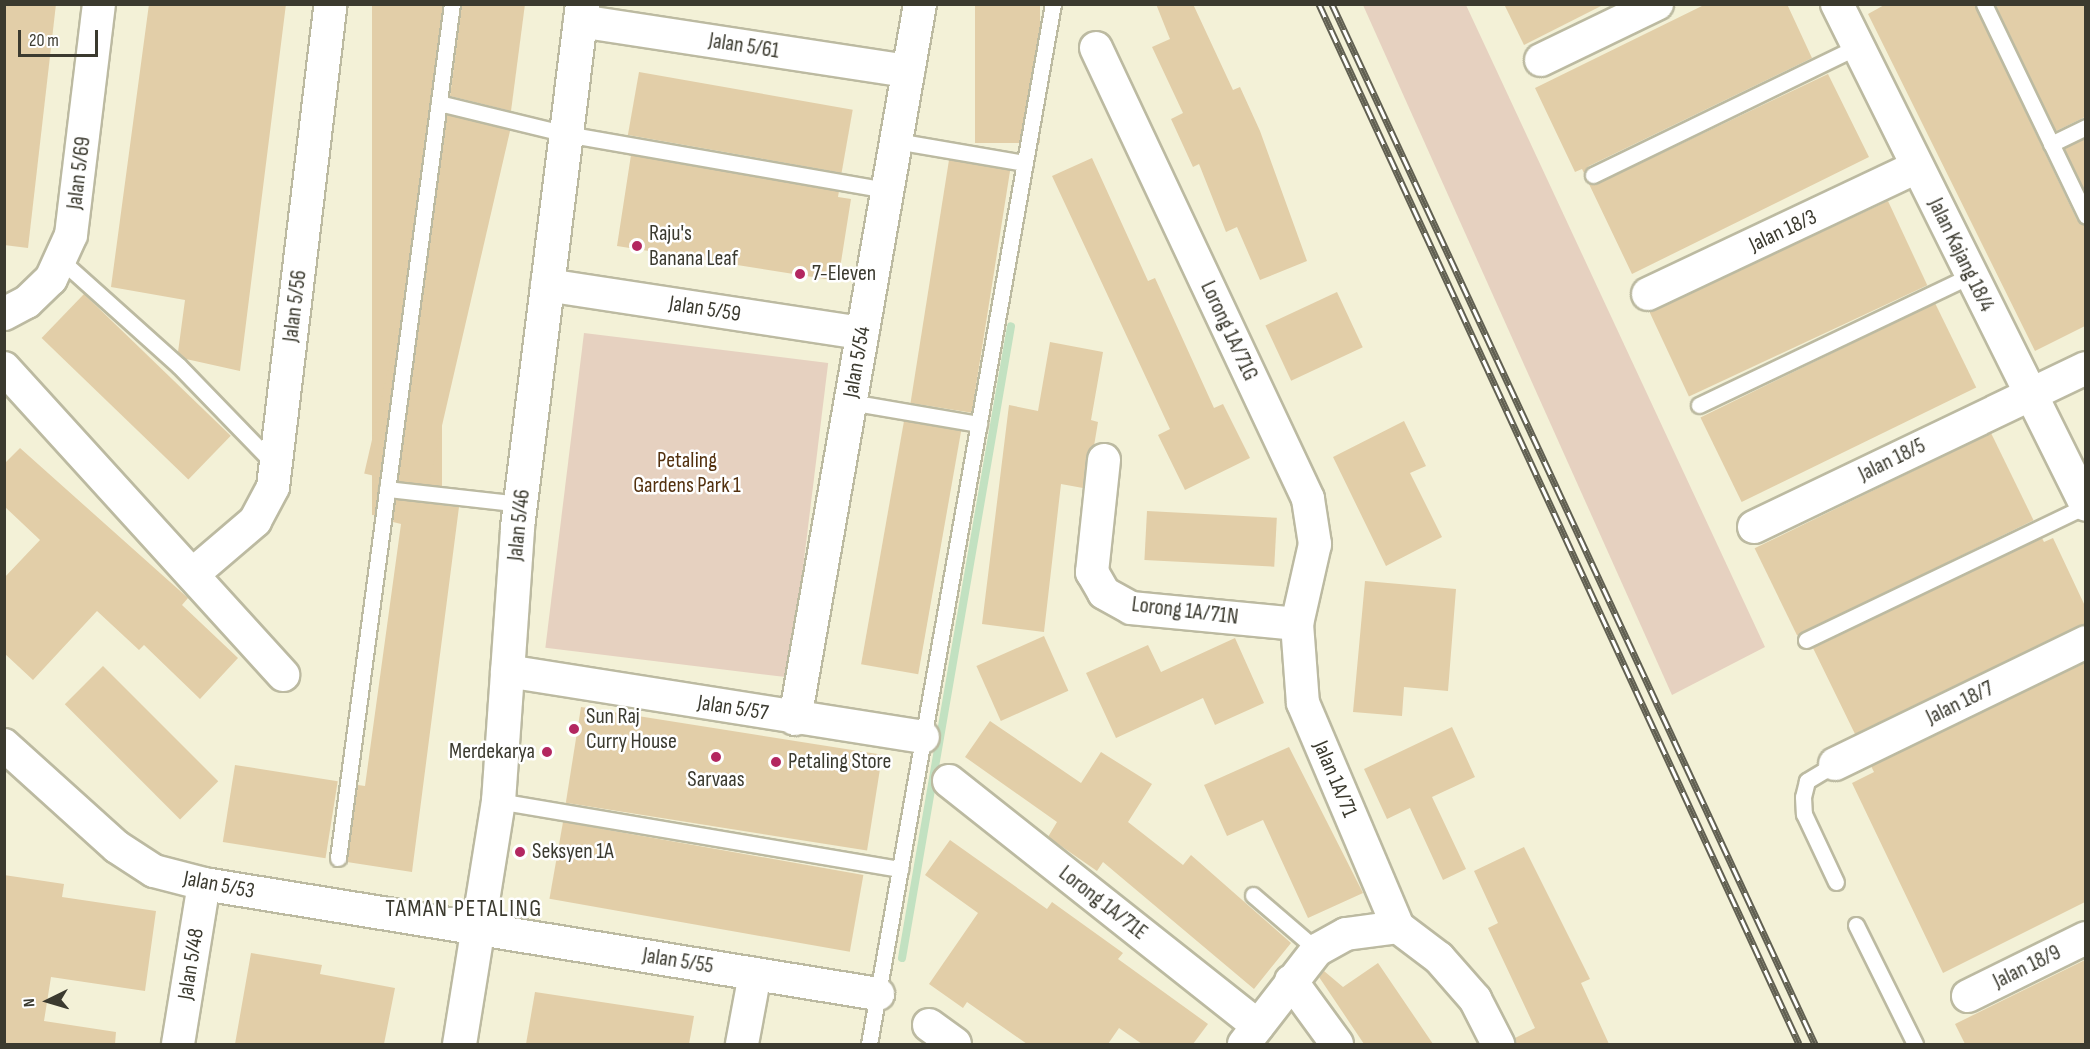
<!DOCTYPE html>
<html>
<head>
<meta charset="utf-8">
<style>
	body { margin:0 }
	#map { position:relative; width:2090px; height:1049px; overflow:hidden; background:#f3f1d7; font-family:"Sofia Sans Condensed",sans-serif }
	div>[style] { position:absolute }
	[style*='--x'] { left:calc(var(--x)*1px); top:calc(var(--y)*1px); width:calc(var(--w)*1px); rotate:calc(var(--a)*1deg) }
	.green>* { inset:0; background:#e6d1c0; transform-origin:0 0 }
	.stream>* { height:8px; margin:-4px; padding:0 4px; transform-origin:4px; border-radius:4px; background:#c2e1c1 }
	.building>* { inset:0; background:#e2cea8; transform-origin:0 0 }
	.roads { filter:drop-shadow(2px 0 #bcbaa1) drop-shadow(-2px 0 #bcbaa1) drop-shadow(0 2px #bcbaa1) drop-shadow(0 -2px #bcbaa1) }
	.lane>* { height:15px; margin:-7.5px; padding:0 7.5px; transform-origin:7.5px; border-radius:7.5px; background:#fff }
	.street>* { height:32px; margin:-16px; padding:0 16px; transform-origin:16px; border-radius:16px; background:#fff }
	.secondary>* { height:33px; margin:-16.5px; padding:0 16.5px; transform-origin:16.5px; border-radius:16.5px; background:#fff }
	.rail>* { height:7px; margin-top:-3.5px; transform-origin:0; background:repeating-linear-gradient(90deg,#fff 0 14px,#616052 0 28px); box-sizing:border-box; border-block:2px solid #616052 }
	.dots>* { width:16px; height:16px; translate:-50% -50%; box-sizing:border-box; border:3px solid #fff; border-radius:50% }
	span { translate:-50% -50%; white-space:nowrap; text-align:center; line-height:1.15; -webkit-text-stroke:5px #fff; paint-order:stroke }
	.street-label { font-size:22px; color:#3b3a2f }
	.poi-label { font-size:22px; color:#3b3a2f }
	.left { translate:0 -50%; text-align:left }
	.right { translate:-100% -50%; text-align:right }
	.park-label { font-size:22px; color:#53310f }
	.neighbourhood-label { font-size:24px; color:#3b3a2f; letter-spacing:1.5px }
	.frame { position:absolute; inset:0; border:6px solid #3b3a2f; pointer-events:none }
	.north { position:absolute; left:18px; top:971px; width:60px; height:60px; -webkit-text-stroke:4px #fff; paint-order:stroke; rotate:265deg; font-size:16px; font-weight:700; line-height:24px; text-align:center; color:#3b3a2f }
	.north::after { content:''; display:block; margin:auto; width:21px; height:27px; background:#3b3a2f; clip-path:polygon(50% 0,100% 100%,50% 72%,0 100%) }
	.scale { position:absolute; left:18px; top:30px; width:80px; height:27px; box-sizing:border-box; border:3px solid #3b3a2f; border-top:0; padding-left:8px; font-size:18px; line-height:21px; white-space:nowrap; color:#3b3a2f; -webkit-text-stroke:4px #fff; paint-order:stroke }
</style>
</head>
<body>
<div id="map">
	<div class="green">
		<div style="clip-path:polygon(1363px 5px,1466px 5px,1765px 647px,1672px 695px)"></div>
		<div style="left:584px;top:333px;width:246px;height:317px;rotate:7deg"></div>
	</div>
	<div class="stream">
		<div style="--x:902;--y:958;--w:641;--a:-80.21"></div>
	</div>
	<div class="building">
		<div style="clip-path:polygon(4px 4px,56px 4px,28px 248px,4px 245px)"></div>
		<div style="clip-path:polygon(149px 4px,286px 4px,240px 371px,186px 359px,178px 352px,185px 300px,111px 287px)"></div>
		<div style="left:372px;top:4px;width:70px;height:511px"></div>
		<div style="clip-path:polygon(462px 4px,525px 4px,511px 111px,450px 96px)"></div>
		<div style="left:975px;top:4px;width:65px;height:139px"></div>
		<div style="clip-path:polygon(1156px 4px,1193px 4px,1233px 90px,1240px 87px,1260px 131px,1307px 261px,1260px 280px,1237px 227px,1226px 232px,1199px 164px,1193px 167px,1171px 119px,1183px 113px,1152px 47px,1170px 39px)"></div>
		<div style="clip-path:polygon(1504px 4px,1605px 4px,1524px 45px)"></div>
		<div style="clip-path:polygon(1706px 4px,1787px 4px,1812px 58px,1589px 166px,1584px 173px,1582px 169px,1575px 172px,1535px 88px)"></div>
		<div style="clip-path:polygon(1886px 4px,1974px 4px,2077px 220px,2085px 226px,2085px 326px,2035px 351px,1868px 14px)"></div>
		<div style="clip-path:polygon(1995px 4px,2085px 4px,2085px 117px,2056px 131px)"></div>
		<div style="left:639px;top:72px;width:217px;height:64px;rotate:10deg"></div>
		<div style="clip-path:polygon(1828px 74px,1869px 157px,1632px 274px,1589px 184px,1597px 184px)"></div>
		<div style="left:447px;top:115px;width:65px;height:368px;rotate:13deg"></div>
		<div style="clip-path:polygon(2085px 138px,2085px 192px,2064px 148px)"></div>
		<div style="clip-path:polygon(631px 155px,839px 191px,838px 197px,851px 199px,838px 281px,617px 246px)"></div>
		<div style="clip-path:polygon(1092px 158px,1148px 281px,1155px 278px,1214px 408px,1223px 404px,1250px 458px,1185px 490px,1158px 435px,1170px 429px,1052px 176px)"></div>
		<div style="left:949px;top:160px;width:62px;height:246px;rotate:9deg"></div>
		<div style="left:1888px;top:201px;width:93px;height:263px;rotate:65deg"></div>
		<div style="left:1337px;top:292px;width:61px;height:79px;rotate:65deg"></div>
		<div style="left:84px;top:294px;width:204px;height:61px;rotate:44deg"></div>
		<div style="left:1935px;top:303px;width:94px;height:261px;rotate:64deg"></div>
		<div style="clip-path:polygon(1050px 342px,1103px 352px,1091px 420px,1098px 422px,1094px 446px,1086px 458px,1083px 488px,1061px 484px,1044px 632px,982px 624px,1009px 405px,1038px 411px)"></div>
		<div style="left:904px;top:421px;width:58px;height:247px;rotate:10deg"></div>
		<div style="clip-path:polygon(1404px 421px,1426px 466px,1410px 473px,1442px 537px,1386px 566px,1333px 457px)"></div>
		<div style="left:1991px;top:433px;width:97px;height:263px;rotate:64deg"></div>
		<div style="clip-path:polygon(20px 448px,188px 598px,182px 605px,238px 658px,200px 699px,144px 645px,139px 650px,97px 611px,33px 680px,4px 653px,4px 578px,40px 540px,4px 506px,4px 464px)"></div>
		<div style="clip-path:polygon(396px 500px,459px 507px,412px 872px,347px 862px,358px 785px,365px 786px,401px 524px,393px 522px)"></div>
		<div style="left:1147px;top:511px;width:130px;height:49px;rotate:3deg"></div>
		<div style="clip-path:polygon(2042px 538px,2044px 542px,2053px 538px,2085px 606px,2085px 624px,1855px 734px,1813px 648px)"></div>
		<div style="clip-path:polygon(1365px 581px,1456px 589px,1448px 691px,1404px 687px,1402px 716px,1353px 712px)"></div>
		<div style="left:1044px;top:636px;width:60px;height:74px;rotate:66deg"></div>
		<div style="clip-path:polygon(1235px 638px,1264px 703px,1215px 725px,1203px 698px,1116px 738px,1086px 673px,1148px 645px,1161px 672px)"></div>
		<div style="clip-path:polygon(2085px 662px,2085px 902px,1943px 973px,1852px 783px,1874px 772px,1871px 766px)"></div>
		<div style="left:103px;top:666px;width:163px;height:54px;rotate:45deg"></div>
		<div style="left:581px;top:707px;width:305px;height:97px;rotate:9deg"></div>
		<div style="clip-path:polygon(990px 721px,1081px 783px,1101px 752px,1152px 784px,1128px 822px,1183px 865px,1191px 855px,1291px 943px,1254px 989px,1103px 862px,1097px 871px,1048px 837px,1057px 822px,965px 757px)"></div>
		<div style="clip-path:polygon(1452px 727px,1475px 777px,1432px 797px,1466px 869px,1443px 880px,1410px 808px,1387px 819px,1364px 769px)"></div>
		<div style="clip-path:polygon(1289px 747px,1363px 893px,1308px 918px,1263px 820px,1227px 836px,1204px 785px)"></div>
		<div style="left:235px;top:765px;width:104px;height:78px;rotate:9deg"></div>
		<div style="left:563px;top:822px;width:305px;height:78px;rotate:10deg"></div>
		<div style="clip-path:polygon(950px 840px,1047px 909px,1052px 902px,1123px 953px,1118px 959px,1208px 1024px,1193px 1044px,1142px 1044px,1119px 1028px,1108px 1044px,1027px 1044px,967px 1002px,963px 1008px,929px 984px,978px 913px,925px 875px)"></div>
		<div style="clip-path:polygon(1524px 847px,1590px 979px,1581px 983px,1609px 1044px,1516px 1044px,1515px 1038px,1535px 1028px,1488px 928px,1498px 923px,1474px 871px)"></div>
		<div style="clip-path:polygon(4px 875px,64px 884px,62px 897px,156px 911px,145px 991px,51px 977px,44px 1021px,116px 1032px,115px 1044px,4px 1044px)"></div>
		<div style="clip-path:polygon(251px 953px,322px 965px,320px 974px,395px 988px,384px 1044px,235px 1044px)"></div>
		<div style="clip-path:polygon(2085px 960px,2085px 1044px,1965px 1044px,1955px 1024px)"></div>
		<div style="clip-path:polygon(1378px 963px,1433px 1044px,1364px 1044px,1319px 977px,1324px 971px,1343px 987px)"></div>
		<div style="clip-path:polygon(535px 992px,694px 1016px,689px 1044px,526px 1044px)"></div>
	</div>
	<div class="roads">
		<div class="lane">
			<div style="--x:1984;--y:4;--w:235;--a:64.3"></div>
			<div style="--x:439;--y:103;--w:131;--a:13.7"></div>
			<div style="--x:566;--y:134;--w:326;--a:9.9"></div>
			<div style="--x:896;--y:141;--w:131;--a:9.7"></div>
			<div style="--x:2051;--y:144;--w:39;--a:-26"></div>
			<div style="--x:1593;--y:175;--w:293;--a:-25.9"></div>
			<div style="--x:62;--y:261;--w:157;--a:41.9"></div>
			<div style="--x:179;--y:366;--w:138;--a:45.9"></div>
			<div style="--x:850;--y:402;--w:131;--a:9.7"></div>
			<div style="--x:1699;--y:405;--w:301;--a:-25.5"></div>
			<div style="--x:387;--y:489;--w:135;--a:6.4"></div>
			<div style="--x:1806;--y:640;--w:310;--a:-25.6"></div>
			<div style="--x:1835;--y:764;--w:33;--a:149"></div>
			<div style="--x:1807;--y:781;--w:16;--a:104"></div>
			<div style="--x:1803;--y:797;--w:17;--a:87"></div>
			<div style="--x:1804;--y:814;--w:75;--a:64.8"></div>
			<div style="--x:498;--y:801;--w:408;--a:9.6"></div>
			<div style="--x:338;--y:858;--w:862;--a:-82.4"></div>
			<div style="--x:1253;--y:895;--w:84;--a:40.7"></div>
			<div style="--x:1856;--y:925;--w:133;--a:63.6"></div>
			<div style="--x:869;--y:1044;--w:1056;--a:-79.97"></div>
		</div>
		<div class="street">
			<div style="--x:1837;--y:4;--w:559;--a:63.57"></div>
			<div style="--x:580;--y:21;--w:332;--a:8.7"></div>
			<div style="--x:1096;--y:48;--w:498;--a:64.8"></div>
			<div style="--x:1308;--y:499;--w:46;--a:81.2"></div>
			<div style="--x:1315;--y:544;--w:82;--a:102.7"></div>
			<div style="--x:1297;--y:624;--w:79;--a:85.7"></div>
			<div style="--x:1303;--y:703;--w:243;--a:67"></div>
			<div style="--x:1541;--y:60;--w:129;--a:-25.8"></div>
			<div style="--x:547;--y:285;--w:319;--a:8.7"></div>
			<div style="--x:1648;--y:294;--w:297;--a:-25.3"></div>
			<div style="--x:4;--y:314;--w:26;--a:-28"></div>
			<div style="--x:27;--y:302;--w:33;--a:-44"></div>
			<div style="--x:51;--y:279;--w:48;--a:-65.6"></div>
			<div style="--x:71;--y:235;--w:233;--a:-83.1"></div>
			<div style="--x:4;--y:368;--w:415;--a:47.7"></div>
			<div style="--x:1104;--y:460;--w:113;--a:96.1"></div>
			<div style="--x:1092;--y:572;--w:24;--a:60"></div>
			<div style="--x:1104;--y:593;--w:31;--a:29"></div>
			<div style="--x:1131;--y:608;--w:167;--a:5.5"></div>
			<div style="--x:1754;--y:527;--w:368;--a:-25.6"></div>
			<div style="--x:193;--y:574;--w:82;--a:-40.5"></div>
			<div style="--x:255;--y:521;--w:38;--a:-62"></div>
			<div style="--x:273;--y:487;--w:486;--a:-83.2"></div>
			<div style="--x:507;--y:671;--w:421;--a:9"></div>
			<div style="--x:795;--y:719;--w:726;--a:-80.08"></div>
			<div style="--x:4;--y:745;--w:152;--a:42.1"></div>
			<div style="--x:117;--y:847;--w:44;--a:33"></div>
			<div style="--x:154;--y:871;--w:52;--a:14.6"></div>
			<div style="--x:204;--y:884;--w:683;--a:9.27"></div>
			<div style="--x:1835;--y:764;--w:279;--a:-25.9"></div>
			<div style="--x:949;--y:781;--w:394;--a:38.4"></div>
			<div style="--x:1291;--y:981;--w:78;--a:53.9"></div>
			<div style="--x:1968;--y:996;--w:131;--a:-26.2"></div>
			<div style="--x:929;--y:1025;--w:32;--a:36"></div>
			<div style="--x:178;--y:1044;--w:162;--a:-80.8"></div>
			<div style="--x:742;--y:1044;--w:71;--a:-79.5"></div>
			<div style="--x:1244;--y:1044;--w:119;--a:-52.2"></div>
			<div style="--x:1317;--y:950;--w:33;--a:-29"></div>
			<div style="--x:1346;--y:934;--w:52;--a:-7.7"></div>
			<div style="--x:1398;--y:927;--w:51;--a:37.1"></div>
			<div style="--x:1439;--y:958;--w:55;--a:48.7"></div>
			<div style="--x:1475;--y:999;--w:51;--a:62.9"></div>
		</div>
		<div class="secondary">
			<div style="--x:459;--y:1044;--w:246;--a:-80.9"></div>
			<div style="--x:498;--y:801;--w:275;--a:-86"></div>
			<div style="--x:517;--y:527;--w:527;--a:-82.92"></div>
		</div>
	</div>
	<div class="rail">
		<div style="--x:1319;--y:4;--w:1145;--a:65.22"></div>
		<div style="--x:1332;--y:4;--w:1147;--a:65.09"></div>
	</div>
	<div class="dots">
		<div style="left:637px;top:246px;background:#b32760"></div>
		<div style="left:800px;top:274px;background:#b32760"></div>
		<div style="left:574px;top:729px;background:#b32760"></div>
		<div style="left:547px;top:752px;background:#b32760"></div>
		<div style="left:716px;top:757px;background:#b32760"></div>
		<div style="left:776px;top:762px;background:#b32760"></div>
		<div style="left:520px;top:852px;background:#b32760"></div>
	</div>
	<div class="street-label">
		<span style="left:744px;top:46px;rotate:9deg">Jalan 5/61</span>
		<span style="left:79px;top:173px;rotate:-83deg">Jalan 5/69</span>
		<span style="left:1783px;top:231px;rotate:-25deg">Jalan 18/3</span>
		<span style="left:1961px;top:255px;rotate:64deg">Jalan Kajang 18/4</span>
		<span style="left:295px;top:306px;rotate:-83deg">Jalan 5/56</span>
		<span style="left:705px;top:309px;rotate:9deg">Jalan 5/59</span>
		<span style="left:1229px;top:331px;rotate:65deg">Lorong 1A/71G</span>
		<span style="left:857px;top:362px;rotate:-80deg">Jalan 5/54</span>
		<span style="left:1892px;top:460px;rotate:-26deg">Jalan 18/5</span>
		<span style="left:519px;top:525px;rotate:-84deg">Jalan 5/46</span>
		<span style="left:1185px;top:611px;rotate:7deg">Lorong 1A/71N</span>
		<span style="left:1960px;top:703px;rotate:-26deg">Jalan 18/7</span>
		<span style="left:733px;top:708px;rotate:9deg">Jalan 5/57</span>
		<span style="left:1335px;top:779px;rotate:67deg">Jalan 1A/71</span>
		<span style="left:219px;top:885px;rotate:11deg">Jalan 5/53</span>
		<span style="left:1103px;top:903px;rotate:38deg">Lorong 1A/71E</span>
		<span style="left:678px;top:961px;rotate:9deg">Jalan 5/55</span>
		<span style="left:191px;top:964px;rotate:-81deg">Jalan 5/48</span>
		<span style="left:2027px;top:967px;rotate:-26deg">Jalan 18/9</span>
	</div>
	<div class="poi-label">
		<span class="left" style="left:649px;top:246px">Raju's<br>Banana Leaf</span>
		<span class="left" style="left:812px;top:274px">7-Eleven</span>
		<span class="left" style="left:586px;top:729px">Sun Raj<br>Curry House</span>
		<span class="right" style="left:535px;top:752px">Merdekarya</span>
		<span class="left" style="left:788px;top:762px">Petaling Store</span>
		<span style="left:716px;top:780px">Sarvaas</span>
		<span class="left" style="left:532px;top:852px">Seksyen 1A</span>
	</div>
	<div class="park-label">
		<span style="left:687px;top:473px">Petaling<br>Gardens Park 1</span>
	</div>
	<div class="neighbourhood-label">
		<span style="left:464px;top:909px">TAMAN PETALING</span>
	</div>
	<div class="frame"></div>
	<div class="north">N</div>
	<div class="scale">20 m</div>
</div>
</body>
</html>
